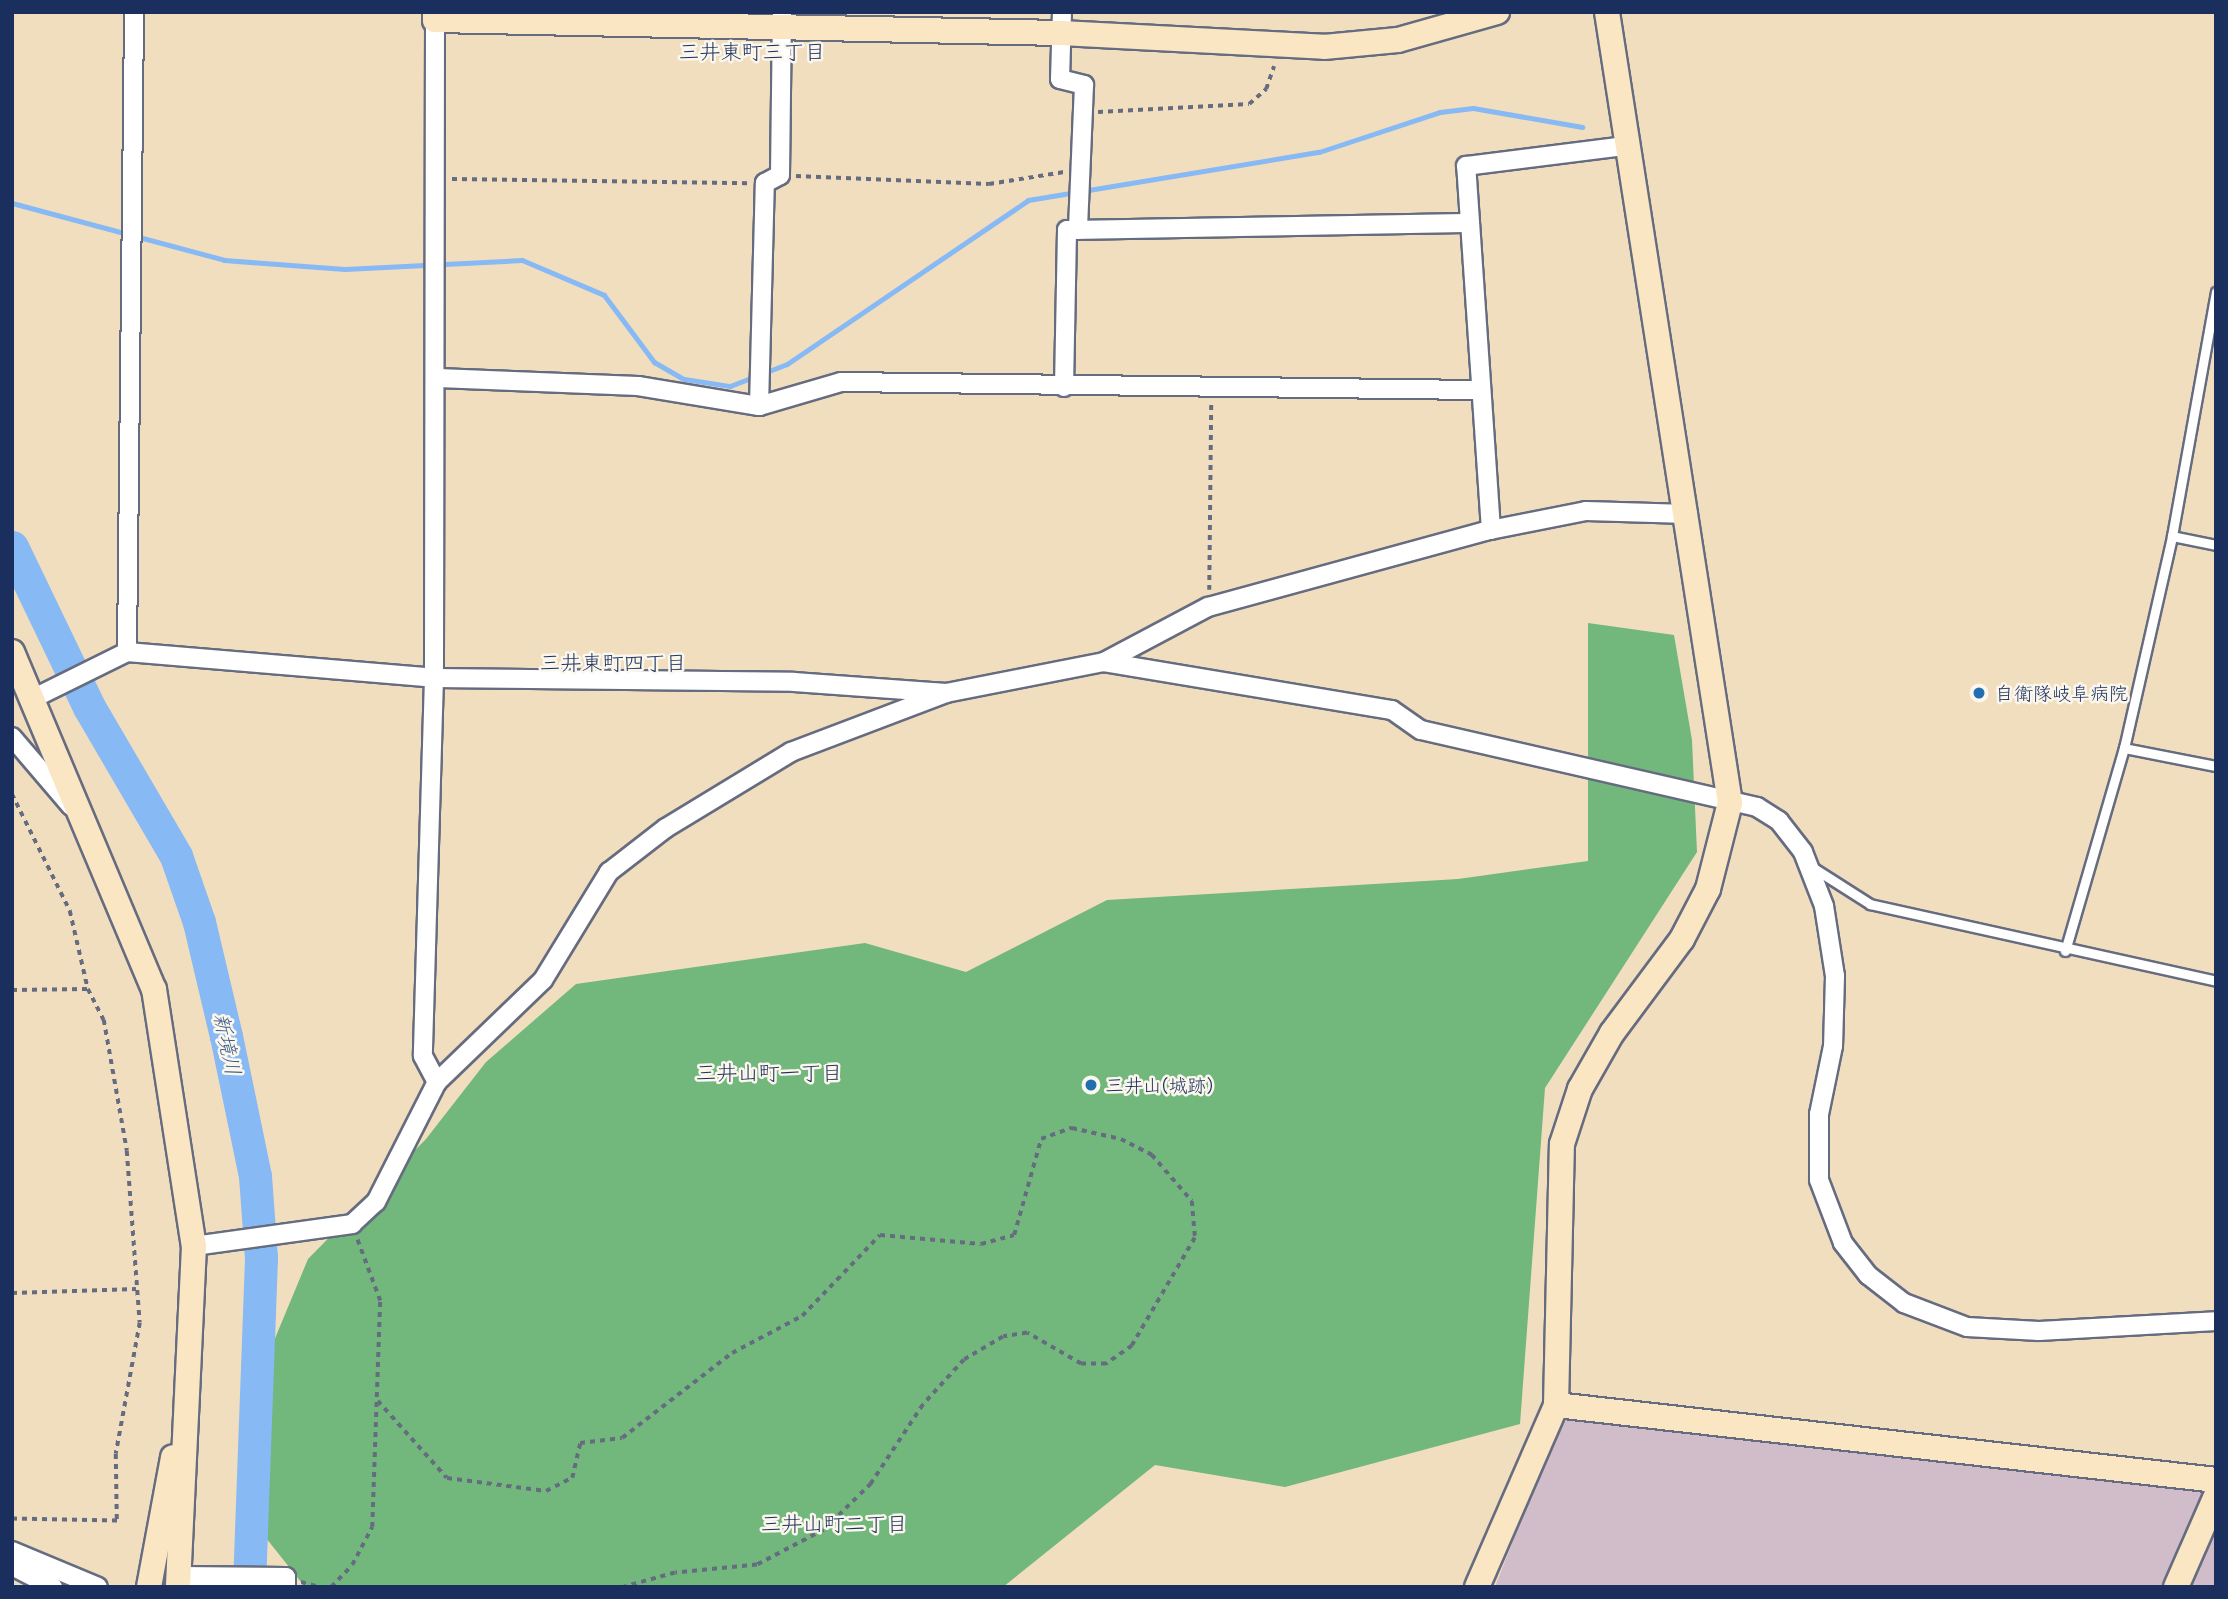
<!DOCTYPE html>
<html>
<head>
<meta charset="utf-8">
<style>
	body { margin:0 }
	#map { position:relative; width:2228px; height:1599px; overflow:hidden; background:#f1debf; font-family:Mali,"Klee One",sans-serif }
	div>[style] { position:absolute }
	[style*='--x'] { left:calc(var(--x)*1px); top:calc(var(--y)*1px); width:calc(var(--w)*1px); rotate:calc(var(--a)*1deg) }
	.industrial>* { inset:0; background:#d1bdc9 }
	.forest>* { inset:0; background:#72b77b }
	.stream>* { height:5px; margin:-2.5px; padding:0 2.5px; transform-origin:2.5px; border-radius:2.5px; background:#87b9f4 }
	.river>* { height:33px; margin:-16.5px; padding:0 16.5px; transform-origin:16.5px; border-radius:16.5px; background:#87b9f4 }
	.path>* { height:3.5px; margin-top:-1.75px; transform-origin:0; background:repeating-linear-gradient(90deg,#666c80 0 5px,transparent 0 10px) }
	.roads { filter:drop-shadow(2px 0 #666c80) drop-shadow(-2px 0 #666c80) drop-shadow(0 2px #666c80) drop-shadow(0 -2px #666c80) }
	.lane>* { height:9px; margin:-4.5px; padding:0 4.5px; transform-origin:4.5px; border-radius:4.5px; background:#fff }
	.street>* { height:18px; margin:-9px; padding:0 9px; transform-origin:9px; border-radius:9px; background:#fff }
	.secondary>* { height:24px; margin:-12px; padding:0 12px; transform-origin:12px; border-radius:12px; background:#fbe6c3 }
	.dots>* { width:19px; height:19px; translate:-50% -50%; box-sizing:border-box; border:4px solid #fbf7ec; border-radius:50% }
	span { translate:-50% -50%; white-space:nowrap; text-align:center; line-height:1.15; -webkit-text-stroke:5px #fbf7ec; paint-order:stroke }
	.poi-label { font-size:19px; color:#1b2f5e }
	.left { translate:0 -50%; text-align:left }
	.neighbourhood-label { font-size:21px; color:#1b2f5e }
	.water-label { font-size:21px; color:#3b588b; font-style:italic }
	.frame { position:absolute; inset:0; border:14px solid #1b2f5e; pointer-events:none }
</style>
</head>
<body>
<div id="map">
	<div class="industrial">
		<div style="clip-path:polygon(1564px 1410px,2216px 1485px,2216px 1587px,1495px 1587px)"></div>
	</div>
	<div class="forest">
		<div style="clip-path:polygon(1588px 623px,1674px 635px,1692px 740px,1697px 852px,1545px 1088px,1520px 1424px,1285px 1487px,1155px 1465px,1003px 1587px,305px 1587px,266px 1538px,266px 1360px,308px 1259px,426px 1139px,486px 1062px,576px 984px,865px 943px,966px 972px,1107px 900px,1458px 879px,1588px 861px)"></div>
	</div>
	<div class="stream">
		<div style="--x:12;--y:203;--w:220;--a:15"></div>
		<div style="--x:224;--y:260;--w:121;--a:4.3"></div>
		<div style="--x:345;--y:269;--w:177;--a:-2.9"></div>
		<div style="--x:522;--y:260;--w:89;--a:23.1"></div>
		<div style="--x:604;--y:295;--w:84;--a:53.3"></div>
		<div style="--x:654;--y:362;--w:34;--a:30"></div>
		<div style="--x:684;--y:379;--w:47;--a:8.7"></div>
		<div style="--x:730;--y:386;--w:61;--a:-21.1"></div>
		<div style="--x:787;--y:364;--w:292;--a:-34.2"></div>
		<div style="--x:1028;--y:200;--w:295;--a:-9.4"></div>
		<div style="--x:1319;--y:152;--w:127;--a:-18.3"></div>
		<div style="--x:1440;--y:112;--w:33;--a:-7"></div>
		<div style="--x:1473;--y:108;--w:111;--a:9.9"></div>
	</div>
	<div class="river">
		<div style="--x:12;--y:547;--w:178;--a:64.3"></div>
		<div style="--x:89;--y:707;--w:173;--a:59.7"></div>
		<div style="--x:176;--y:856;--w:70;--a:70.8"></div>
		<div style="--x:199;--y:922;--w:117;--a:76.7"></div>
		<div style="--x:226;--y:1036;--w:143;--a:78.3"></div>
		<div style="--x:255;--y:1176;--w:82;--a:85.8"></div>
		<div style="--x:261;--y:1258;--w:329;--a:92.1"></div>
	</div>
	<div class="path">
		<div style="--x:1098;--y:112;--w:151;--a:-3"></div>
		<div style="--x:1249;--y:104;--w:23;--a:-41"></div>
		<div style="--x:1266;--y:89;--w:24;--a:-71"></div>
		<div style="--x:796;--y:176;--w:193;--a:2.4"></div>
		<div style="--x:989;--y:184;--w:76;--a:-9.1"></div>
		<div style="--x:452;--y:179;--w:297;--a:0.8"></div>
		<div style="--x:1209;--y:590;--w:185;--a:-89.4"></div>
		<div style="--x:12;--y:794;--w:131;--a:63.6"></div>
		<div style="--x:70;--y:911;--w:80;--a:77"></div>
		<div style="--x:88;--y:989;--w:35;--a:63"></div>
		<div style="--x:104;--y:1020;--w:133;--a:80"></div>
		<div style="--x:127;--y:1151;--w:172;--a:85.7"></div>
		<div style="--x:140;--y:1323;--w:133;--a:100.4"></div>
		<div style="--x:116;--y:1454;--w:67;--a:89.1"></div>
		<div style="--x:117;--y:1521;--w:105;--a:-178.9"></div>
		<div style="--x:12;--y:990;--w:75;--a:-0.8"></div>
		<div style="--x:12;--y:1293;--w:124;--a:-1.8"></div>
		<div style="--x:378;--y:1401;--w:103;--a:48.1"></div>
		<div style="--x:447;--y:1478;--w:100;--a:7.5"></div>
		<div style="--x:546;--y:1491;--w:29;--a:-27"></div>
		<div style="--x:572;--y:1478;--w:36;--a:-77"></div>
		<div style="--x:580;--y:1443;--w:42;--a:-6.8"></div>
		<div style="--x:622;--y:1438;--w:139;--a:-37.7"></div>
		<div style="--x:732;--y:1353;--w:79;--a:-27.9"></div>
		<div style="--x:802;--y:1316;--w:112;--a:-46.1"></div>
		<div style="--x:880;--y:1235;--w:101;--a:5.1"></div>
		<div style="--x:981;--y:1244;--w:34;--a:-15"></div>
		<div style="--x:1014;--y:1235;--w:100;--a:-74.3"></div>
		<div style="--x:1041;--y:1139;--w:33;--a:-20"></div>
		<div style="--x:1072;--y:1128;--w:50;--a:12.7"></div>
		<div style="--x:1121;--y:1139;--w:35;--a:27"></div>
		<div style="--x:1152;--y:1155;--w:61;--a:49"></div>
		<div style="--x:1192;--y:1201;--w:37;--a:85"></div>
		<div style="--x:1195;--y:1238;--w:125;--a:120.3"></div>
		<div style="--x:1132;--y:1346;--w:32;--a:145"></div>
		<div style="--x:1106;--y:1364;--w:25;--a:180"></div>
		<div style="--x:1081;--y:1364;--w:62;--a:-150.1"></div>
		<div style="--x:1027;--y:1333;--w:24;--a:171"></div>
		<div style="--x:1003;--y:1337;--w:45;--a:149.5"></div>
		<div style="--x:964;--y:1360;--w:61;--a:132.3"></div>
		<div style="--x:923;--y:1405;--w:95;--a:123.4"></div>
		<div style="--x:871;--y:1484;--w:66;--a:135.6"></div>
		<div style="--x:824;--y:1530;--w:76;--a:152.4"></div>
		<div style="--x:757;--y:1565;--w:82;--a:174.4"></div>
		<div style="--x:675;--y:1573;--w:53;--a:164.6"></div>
		<div style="--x:301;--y:1582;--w:20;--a:15"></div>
		<div style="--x:331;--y:1587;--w:30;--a:-46"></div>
		<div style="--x:352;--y:1565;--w:43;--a:-62.2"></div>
		<div style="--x:372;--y:1527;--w:226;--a:-88"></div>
		<div style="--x:380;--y:1301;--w:66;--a:-110.4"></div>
	</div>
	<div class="roads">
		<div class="lane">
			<div style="--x:2172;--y:536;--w:45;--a:11.6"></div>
			<div style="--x:2124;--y:748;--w:94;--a:11.1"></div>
			<div style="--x:1812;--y:867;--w:69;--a:32.5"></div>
			<div style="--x:1870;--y:904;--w:354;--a:12.5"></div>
			<div style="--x:2065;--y:951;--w:211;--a:-73.8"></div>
			<div style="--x:2124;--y:748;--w:217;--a:-77.2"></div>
			<div style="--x:2172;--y:536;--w:248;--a:-79.8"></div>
		</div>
		<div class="street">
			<div style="--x:1062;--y:12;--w:67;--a:91.7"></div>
			<div style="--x:1060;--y:79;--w:25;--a:14"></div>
			<div style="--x:1084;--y:85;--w:145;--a:92.4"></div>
			<div style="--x:435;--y:20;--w:658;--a:90.09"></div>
			<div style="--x:434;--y:678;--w:378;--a:91.7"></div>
			<div style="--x:423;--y:1056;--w:30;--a:62"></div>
			<div style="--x:438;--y:378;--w:200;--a:2.3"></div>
			<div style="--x:638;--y:386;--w:123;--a:9.4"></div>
			<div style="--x:759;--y:406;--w:85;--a:-16.3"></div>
			<div style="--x:841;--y:382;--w:635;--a:0.72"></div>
			<div style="--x:1064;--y:387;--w:157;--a:-88.9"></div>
			<div style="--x:1067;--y:230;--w:403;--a:-1"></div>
			<div style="--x:759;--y:406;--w:223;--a:-88.5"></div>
			<div style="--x:765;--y:183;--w:17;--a:-28"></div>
			<div style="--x:780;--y:175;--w:163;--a:-89.3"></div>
			<div style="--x:1491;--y:530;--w:365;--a:-93.9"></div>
			<div style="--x:1466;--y:166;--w:160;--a:-7.2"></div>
			<div style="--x:127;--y:652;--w:640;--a:-89.37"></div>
			<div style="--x:1104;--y:662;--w:292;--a:9.5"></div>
			<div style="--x:1392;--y:710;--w:35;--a:35"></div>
			<div style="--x:1421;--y:730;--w:345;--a:12.9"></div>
			<div style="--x:1757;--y:807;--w:26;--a:32"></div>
			<div style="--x:1779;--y:821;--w:39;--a:52"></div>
			<div style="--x:1803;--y:852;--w:58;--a:68.7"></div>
			<div style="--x:1824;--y:906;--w:71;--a:81.1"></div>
			<div style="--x:1835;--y:976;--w:70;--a:91.6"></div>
			<div style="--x:1833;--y:1046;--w:69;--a:101.6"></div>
			<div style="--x:1819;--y:1114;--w:66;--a:90"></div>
			<div style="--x:1819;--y:1180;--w:67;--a:69.1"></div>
			<div style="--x:1843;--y:1243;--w:41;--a:52"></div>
			<div style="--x:1868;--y:1275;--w:46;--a:37.9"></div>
			<div style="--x:1904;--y:1303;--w:67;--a:20.9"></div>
			<div style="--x:1967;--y:1327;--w:72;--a:3.2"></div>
			<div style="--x:2039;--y:1331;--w:177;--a:-3.2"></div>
			<div style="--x:34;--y:698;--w:104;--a:-26.3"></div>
			<div style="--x:127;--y:652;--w:308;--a:4.8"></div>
			<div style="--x:434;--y:678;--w:360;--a:0.6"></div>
			<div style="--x:794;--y:682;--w:152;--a:4.1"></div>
			<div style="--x:12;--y:737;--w:91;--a:49.5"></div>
			<div style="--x:194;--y:1246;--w:160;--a:-7.9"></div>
			<div style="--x:352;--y:1224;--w:33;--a:-43"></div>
			<div style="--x:376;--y:1202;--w:135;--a:-63.1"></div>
			<div style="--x:437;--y:1082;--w:147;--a:-43.9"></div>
			<div style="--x:543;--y:980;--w:127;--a:-58.6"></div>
			<div style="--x:609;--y:872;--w:72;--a:-37.7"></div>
			<div style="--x:666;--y:828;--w:146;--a:-31.3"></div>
			<div style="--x:791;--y:752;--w:166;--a:-20.8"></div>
			<div style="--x:946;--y:693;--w:161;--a:-11.1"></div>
			<div style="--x:1104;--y:662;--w:118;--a:-27.9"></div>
			<div style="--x:1208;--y:607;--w:287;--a:-15.3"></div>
			<div style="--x:1485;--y:531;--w:103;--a:-11.2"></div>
			<div style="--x:1586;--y:511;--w:102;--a:1.7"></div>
			<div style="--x:12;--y:1551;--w:93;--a:22.7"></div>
			<div style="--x:12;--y:1566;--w:46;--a:27.1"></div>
			<div style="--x:179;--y:1576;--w:107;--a:0.5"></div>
			<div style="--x:286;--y:1577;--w:10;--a:90"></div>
		</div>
		<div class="secondary">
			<div style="--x:435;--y:12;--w:8;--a:90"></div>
			<div style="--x:435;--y:20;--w:626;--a:1.19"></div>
			<div style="--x:1061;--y:33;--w:263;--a:3"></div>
			<div style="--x:1324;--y:47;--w:74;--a:-5.4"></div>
			<div style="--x:1398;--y:40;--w:103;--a:-15.8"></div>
			<div style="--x:12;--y:652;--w:366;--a:67.2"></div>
			<div style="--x:154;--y:989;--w:260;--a:81.2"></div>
			<div style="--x:194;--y:1246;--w:341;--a:92.7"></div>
			<div style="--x:1556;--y:1405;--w:664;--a:6.48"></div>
			<div style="--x:149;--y:1587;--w:132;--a:-79.5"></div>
			<div style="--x:1477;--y:1587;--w:198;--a:-66.5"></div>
			<div style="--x:1556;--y:1405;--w:261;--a:-88.7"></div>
			<div style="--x:1562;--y:1144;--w:58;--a:-71.9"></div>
			<div style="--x:1580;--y:1089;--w:64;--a:-60.3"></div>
			<div style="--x:1612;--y:1033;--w:117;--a:-53.3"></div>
			<div style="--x:1682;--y:939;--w:56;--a:-62.5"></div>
			<div style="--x:1708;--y:889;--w:89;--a:-75.7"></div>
			<div style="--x:1730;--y:803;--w:801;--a:-98.84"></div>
			<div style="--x:2176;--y:1587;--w:99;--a:-66.3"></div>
		</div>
	</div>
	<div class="dots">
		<div style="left:1979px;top:693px;background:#1f6fb2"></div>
		<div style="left:1091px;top:1085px;background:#1f6fb2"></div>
	</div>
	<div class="poi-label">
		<span class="left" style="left:1995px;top:693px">自衛隊岐阜病院</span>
		<span class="left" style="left:1105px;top:1085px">三井山(城跡)</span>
	</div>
	<div class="neighbourhood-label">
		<span style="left:752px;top:51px">三井東町三丁目</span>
		<span style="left:613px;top:662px">三井東町四丁目</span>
		<span style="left:769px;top:1072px">三井山町一丁目</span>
		<span style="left:834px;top:1523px">三井山町二丁目</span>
	</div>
	<div class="water-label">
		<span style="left:228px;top:1044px;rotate:78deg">新境川</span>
	</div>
	<div class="frame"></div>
</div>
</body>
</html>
